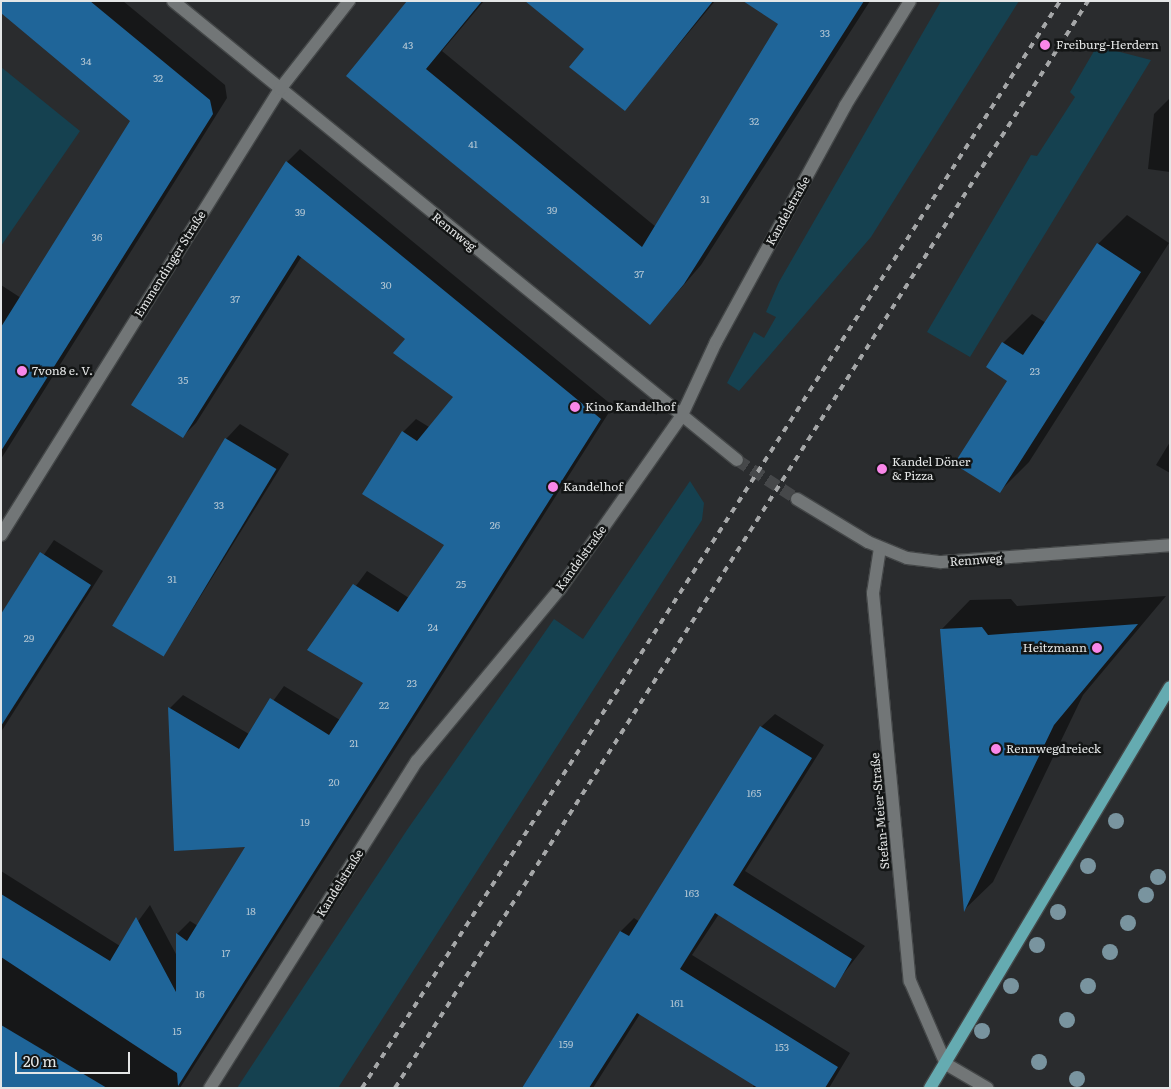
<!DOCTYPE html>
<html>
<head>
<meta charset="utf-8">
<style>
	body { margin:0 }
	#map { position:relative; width:1171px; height:1089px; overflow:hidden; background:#2a2c2e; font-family:Literata,serif }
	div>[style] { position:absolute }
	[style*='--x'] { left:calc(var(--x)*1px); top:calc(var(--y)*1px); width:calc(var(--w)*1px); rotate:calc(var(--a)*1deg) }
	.green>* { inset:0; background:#154150 }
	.shadow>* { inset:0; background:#0007 }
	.building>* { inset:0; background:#1f6599; transform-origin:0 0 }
	.minor-tunnel>* { height:12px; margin-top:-6px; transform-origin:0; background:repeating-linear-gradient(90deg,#46484a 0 12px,transparent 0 18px) }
	.roads { filter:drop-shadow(1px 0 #444748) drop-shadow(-1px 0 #444748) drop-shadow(0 1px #444748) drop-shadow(0 -1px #444748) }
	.minor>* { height:12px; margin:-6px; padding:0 6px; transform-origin:6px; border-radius:6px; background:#727677 }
	.major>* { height:12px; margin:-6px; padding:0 6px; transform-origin:6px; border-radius:6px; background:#65abb1 }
	.rail>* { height:4px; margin-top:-2px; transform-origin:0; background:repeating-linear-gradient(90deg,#a5a7a8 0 6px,transparent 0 12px) }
	.trees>* { width:16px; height:16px; margin:-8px; border-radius:50%; background:#79949f }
	.dots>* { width:14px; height:14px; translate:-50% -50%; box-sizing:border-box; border:2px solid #131515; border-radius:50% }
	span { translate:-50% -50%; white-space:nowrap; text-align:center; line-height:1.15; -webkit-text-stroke:5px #131515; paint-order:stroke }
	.number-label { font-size:10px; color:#b3c6d3 }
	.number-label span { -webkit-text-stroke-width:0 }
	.poi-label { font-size:12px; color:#e4e6e6 }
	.left { translate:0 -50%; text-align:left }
	.right { translate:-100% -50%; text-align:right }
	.street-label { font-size:12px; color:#e4e6e6 }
	.frame { position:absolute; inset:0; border:2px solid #e4e6e6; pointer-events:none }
	.scale { position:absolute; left:15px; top:1052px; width:115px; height:22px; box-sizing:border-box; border:2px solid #e4e6e6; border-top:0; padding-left:6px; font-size:15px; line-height:18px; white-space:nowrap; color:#e4e6e6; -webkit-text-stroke:4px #131515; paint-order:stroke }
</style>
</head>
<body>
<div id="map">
	<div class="green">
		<div style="clip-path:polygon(941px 1px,1019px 1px,871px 237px,739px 391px,727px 383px,754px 332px,764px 338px,776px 317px,766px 312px,779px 282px)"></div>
		<div style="clip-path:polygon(1097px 46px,1151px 60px,970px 357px,927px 332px,1031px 155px,1037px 156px,1075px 97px,1070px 92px)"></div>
		<div style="clip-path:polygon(1px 67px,80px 131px,1px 246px)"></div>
		<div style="clip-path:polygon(690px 481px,704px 503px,702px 520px,338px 1088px,237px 1088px,407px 830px,554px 619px,583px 639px)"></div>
	</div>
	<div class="shadow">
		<div style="clip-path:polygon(1px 1px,123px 1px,225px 85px,227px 98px,1px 459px,1px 285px,21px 298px,132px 120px)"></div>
		<div style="clip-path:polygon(409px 1px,484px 1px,442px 51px,656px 227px,780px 24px,745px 1px,870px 1px,701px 265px,650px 324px,347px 76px)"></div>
		<div style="clip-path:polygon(527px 1px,715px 1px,625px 109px,585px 48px)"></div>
		<div style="clip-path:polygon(1170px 98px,1170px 172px,1148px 169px,1154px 114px)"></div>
		<div style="clip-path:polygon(300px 149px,613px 406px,180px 1088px,1px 1088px,1px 871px,120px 946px,150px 905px,177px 956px,177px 934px,190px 921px,198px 926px,248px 846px,176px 850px,170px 708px,183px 695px,249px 734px,284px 686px,340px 720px,364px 682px,309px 649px,367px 571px,409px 598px,446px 544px,403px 432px,416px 419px,429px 427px,454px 397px,406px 339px,302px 256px,196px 423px,183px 436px,287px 162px)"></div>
		<div style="clip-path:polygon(1127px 215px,1169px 243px,1029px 462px,1000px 491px,1008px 380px,1003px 343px,1032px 314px,1046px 323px,1098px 244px)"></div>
		<div style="clip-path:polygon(240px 424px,289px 454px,174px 639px,160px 654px,226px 439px)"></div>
		<div style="clip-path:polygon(1170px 442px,1170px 473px,1156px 465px)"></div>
		<div style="clip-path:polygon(54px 540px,103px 571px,1px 732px,1px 617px)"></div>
		<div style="clip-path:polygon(1166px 596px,1083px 695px,993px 882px,965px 909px,941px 630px,970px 600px,1011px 599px,1017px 606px)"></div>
		<div style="clip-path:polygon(775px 714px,824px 745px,745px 871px,865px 946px,834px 986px,719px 914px,692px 955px,850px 1053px,829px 1088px,752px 1088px,755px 1084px,640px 1014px,593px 1088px,522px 1088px,621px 931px,634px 918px,640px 922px,761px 727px)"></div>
	</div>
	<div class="building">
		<div style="clip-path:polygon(1px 1px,90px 1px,210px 100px,213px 114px,1px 451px,1px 327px,130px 121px,1px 13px)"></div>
		<div style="clip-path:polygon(407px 1px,482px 1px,426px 69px,642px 247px,778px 24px,743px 1px,864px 1px,684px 284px,650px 325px,346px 76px)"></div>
		<div style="clip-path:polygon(525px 1px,713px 1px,625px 111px,569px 67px,584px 49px)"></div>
		<div style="clip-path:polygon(286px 161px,601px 419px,178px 1086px,177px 1073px,1px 957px,1px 894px,110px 961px,136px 917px,176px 992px,176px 933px,187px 941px,245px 847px,174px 851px,168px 707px,239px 749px,270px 698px,329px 735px,363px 683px,307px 650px,353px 584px,398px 612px,444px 545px,362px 494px,402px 431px,417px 441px,453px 397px,393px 353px,405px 339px,298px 255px,183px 438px,131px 405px)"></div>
		<div style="clip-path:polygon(1097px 243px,1141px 272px,1000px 493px,954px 464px,1007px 381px,986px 367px,1002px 342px,1023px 355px)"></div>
		<div style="left:225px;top:438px;width:60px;height:219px;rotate:31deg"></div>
		<div style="clip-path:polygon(40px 552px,91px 585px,1px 726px,1px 614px)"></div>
		<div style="clip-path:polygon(1138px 624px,1054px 725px,964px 912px,940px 629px,982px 627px,988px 635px)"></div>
		<div style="clip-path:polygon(760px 726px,812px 758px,733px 885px,852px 959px,835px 988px,715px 913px,680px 969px,838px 1067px,825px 1088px,758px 1088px,637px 1013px,589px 1088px,522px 1088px,620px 931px,629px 936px)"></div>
		<div style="clip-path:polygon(1px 1025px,107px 1088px,1px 1088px)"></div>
	</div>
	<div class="minor-tunnel">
		<div style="--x:737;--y:460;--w:72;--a:33"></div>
	</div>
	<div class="roads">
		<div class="minor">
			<div style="--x:173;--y:1;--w:727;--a:39.14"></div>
			<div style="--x:797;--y:499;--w:83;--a:31.2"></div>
			<div style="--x:868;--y:542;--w:42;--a:22.3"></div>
			<div style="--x:907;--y:558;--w:34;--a:7"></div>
			<div style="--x:941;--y:562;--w:230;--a:-4.2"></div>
			<div style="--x:1;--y:535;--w:526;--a:-57.97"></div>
			<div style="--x:280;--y:89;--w:112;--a:-51.9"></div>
			<div style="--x:880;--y:548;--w:46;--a:98.8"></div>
			<div style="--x:873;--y:593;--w:390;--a:84.6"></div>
			<div style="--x:910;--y:981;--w:90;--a:66.6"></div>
			<div style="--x:946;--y:1064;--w:48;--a:30.3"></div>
			<div style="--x:210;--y:1088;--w:387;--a:-57.7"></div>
			<div style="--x:417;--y:761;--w:224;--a:-50.3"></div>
			<div style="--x:560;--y:589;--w:210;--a:-54.9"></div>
			<div style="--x:681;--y:417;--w:83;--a:-65"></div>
			<div style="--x:716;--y:342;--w:269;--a:-61.3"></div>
			<div style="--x:845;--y:106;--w:123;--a:-58.2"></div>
		</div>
		<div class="major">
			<div style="--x:930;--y:1088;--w:467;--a:-59.1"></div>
		</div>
	</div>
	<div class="rail">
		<div style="--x:362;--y:1088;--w:1292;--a:-57.29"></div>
		<div style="--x:395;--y:1088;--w:1289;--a:-57.48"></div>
	</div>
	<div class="trees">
		<div style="left:1116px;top:821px"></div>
		<div style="left:1088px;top:866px"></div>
		<div style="left:1158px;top:877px"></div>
		<div style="left:1146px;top:895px"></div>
		<div style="left:1058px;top:912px"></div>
		<div style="left:1128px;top:923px"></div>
		<div style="left:1037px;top:945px"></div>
		<div style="left:1110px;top:952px"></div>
		<div style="left:1011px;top:986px"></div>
		<div style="left:1088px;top:986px"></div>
		<div style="left:1067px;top:1020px"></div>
		<div style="left:982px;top:1031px"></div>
		<div style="left:1039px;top:1062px"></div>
		<div style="left:1077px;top:1079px"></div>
	</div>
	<div class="dots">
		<div style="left:1045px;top:45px;background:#f987e9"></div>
		<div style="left:22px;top:371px;background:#f987e9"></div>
		<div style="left:575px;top:407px;background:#f987e9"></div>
		<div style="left:882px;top:469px;background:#f987e9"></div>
		<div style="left:553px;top:487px;background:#f987e9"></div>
		<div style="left:1097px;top:648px;background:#f987e9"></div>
		<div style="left:996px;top:749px;background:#f987e9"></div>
	</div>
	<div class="number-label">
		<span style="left:825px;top:33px">33</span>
		<span style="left:408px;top:45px">43</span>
		<span style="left:86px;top:61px">34</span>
		<span style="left:158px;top:78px">32</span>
		<span style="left:754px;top:121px">32</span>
		<span style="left:473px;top:144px">41</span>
		<span style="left:705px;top:199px">31</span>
		<span style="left:552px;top:210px">39</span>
		<span style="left:300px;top:212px">39</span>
		<span style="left:97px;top:237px">36</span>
		<span style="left:639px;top:274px">37</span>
		<span style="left:386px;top:285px">30</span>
		<span style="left:235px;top:299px">37</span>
		<span style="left:1035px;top:371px">23</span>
		<span style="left:183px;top:380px">35</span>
		<span style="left:219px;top:505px">33</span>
		<span style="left:495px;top:525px">26</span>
		<span style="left:172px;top:579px">31</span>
		<span style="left:461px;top:584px">25</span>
		<span style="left:433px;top:627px">24</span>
		<span style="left:29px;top:638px">29</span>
		<span style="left:412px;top:683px">23</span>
		<span style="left:384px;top:705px">22</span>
		<span style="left:354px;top:743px">21</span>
		<span style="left:334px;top:782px">20</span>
		<span style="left:754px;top:793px">165</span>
		<span style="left:305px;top:822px">19</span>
		<span style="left:692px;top:893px">163</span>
		<span style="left:251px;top:911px">18</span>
		<span style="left:226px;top:953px">17</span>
		<span style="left:200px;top:994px">16</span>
		<span style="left:677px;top:1003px">161</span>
		<span style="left:177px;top:1031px">15</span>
		<span style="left:566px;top:1044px">159</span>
		<span style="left:782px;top:1047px">153</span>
	</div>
	<div class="poi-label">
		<span class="left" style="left:1056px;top:45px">Freiburg-Herdern</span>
		<span class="left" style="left:32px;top:371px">7von8 e. V.</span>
		<span class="left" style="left:585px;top:407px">Kino Kandelhof</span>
		<span class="left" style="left:892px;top:469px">Kandel Döner<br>&amp; Pizza</span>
		<span class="left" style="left:563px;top:487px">Kandelhof</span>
		<span class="right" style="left:1087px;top:648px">Heitzmann</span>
		<span class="left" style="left:1006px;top:749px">Rennwegdreieck</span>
	</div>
	<div class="street-label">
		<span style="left:788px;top:211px;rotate:-61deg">Kandelstraße</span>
		<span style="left:454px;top:232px;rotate:39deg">Rennweg</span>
		<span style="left:170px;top:264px;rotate:-58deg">Emmendinger Straße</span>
		<span style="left:581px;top:558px;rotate:-54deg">Kandelstraße</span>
		<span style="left:976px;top:560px;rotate:-4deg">Rennweg</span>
		<span style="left:880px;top:811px;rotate:-95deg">Stefan-Meier-Straße</span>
		<span style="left:340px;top:883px;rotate:-58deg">Kandelstraße</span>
	</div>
	<div class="frame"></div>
	<div class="scale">20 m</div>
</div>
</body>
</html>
